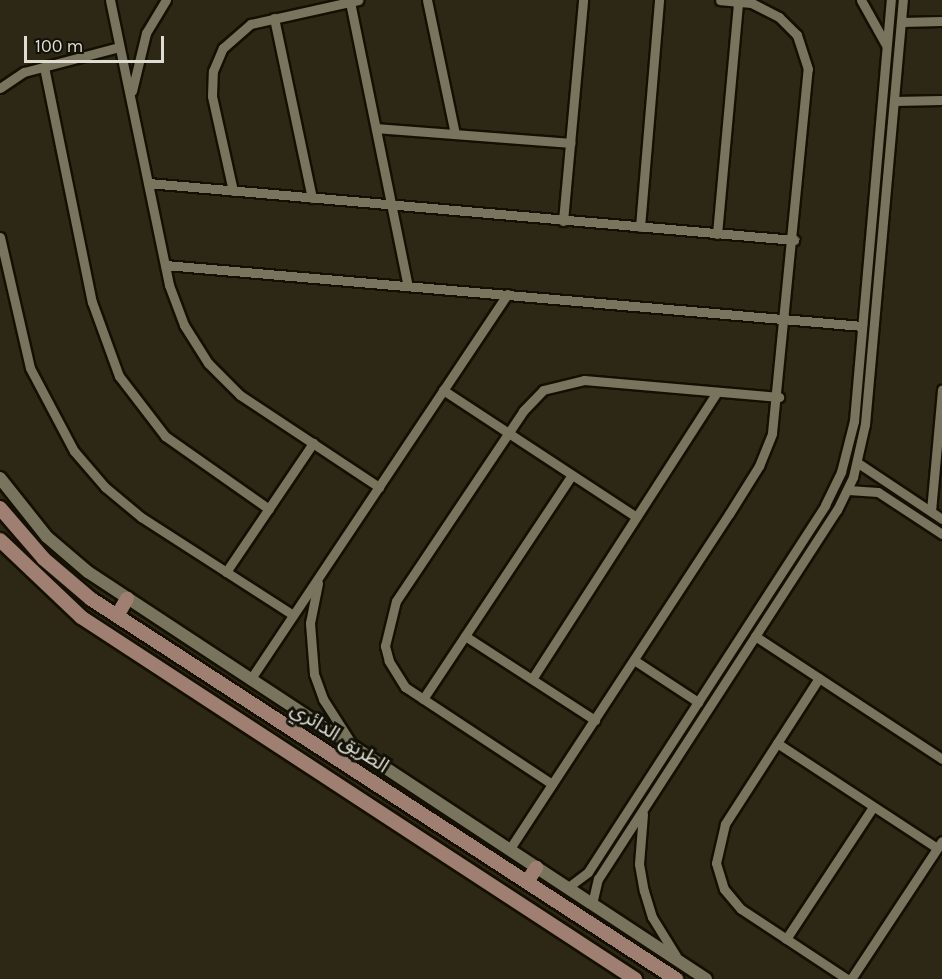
<!DOCTYPE html>
<html>
<head>
<meta charset="utf-8">
<style>
	body { margin:0 }
	#map { position:relative; width:942px; height:979px; overflow:hidden; background:#2c2815; font-family:Karla,"Noto Sans Arabic",sans-serif }
	div>[style] { position:absolute }
	[style*='--x'] { left:calc(var(--x)*1px); top:calc(var(--y)*1px); width:calc(var(--w)*1px); rotate:calc(var(--a)*1deg) }
	.roads { filter:drop-shadow(2px 0 #141001) drop-shadow(-2px 0 #141001) drop-shadow(0 2px #141001) drop-shadow(0 -2px #141001) }
	.minor>* { height:9px; margin:-4.5px; padding:0 4.5px; transform-origin:4.5px; border-radius:4.5px; background:#78745e }
	.tertiary>* { height:12px; margin:-6px; padding:0 6px; transform-origin:6px; border-radius:6px; background:#78745e }
	.secondary>* { height:14px; margin:-7px; padding:0 7px; transform-origin:7px; border-radius:7px; background:#9e7f72 }
	span { translate:-50% -50%; white-space:nowrap; text-align:center; line-height:1.15; -webkit-text-stroke:6px #121108; paint-order:stroke }
	.street-label { font-size:20px; color:#dfddd1 }
	.scale { position:absolute; left:24px; top:36px; width:140px; height:27px; box-sizing:border-box; border:3px solid #dfddd1; border-top:0; padding-left:8px; font-size:18px; line-height:21px; white-space:nowrap; color:#dfddd1; -webkit-text-stroke:4px #121108; paint-order:stroke }
</style>
</head>
<body>
<div id="map">
	<div class="roads">
		<div class="minor">
			<div style="--x:110;--y:0;--w:291;--a:78.3"></div>
			<div style="--x:169;--y:285;--w:43;--a:69.4"></div>
			<div style="--x:184;--y:325;--w:45;--a:57.7"></div>
			<div style="--x:208;--y:363;--w:45;--a:45"></div>
			<div style="--x:240;--y:395;--w:167;--a:33.5"></div>
			<div style="--x:427;--y:0;--w:137;--a:78.2"></div>
			<div style="--x:861;--y:0;--w:51;--a:60.9"></div>
			<div style="--x:350;--y:2;--w:290;--a:78.5"></div>
			<div style="--x:274;--y:18;--w:184;--a:78.1"></div>
			<div style="--x:901;--y:22;--w:41;--a:-1.4"></div>
			<div style="--x:44;--y:67;--w:240;--a:78.5"></div>
			<div style="--x:92;--y:302;--w:79;--a:70"></div>
			<div style="--x:119;--y:376;--w:76;--a:52.5"></div>
			<div style="--x:165;--y:436;--w:127;--a:35.1"></div>
			<div style="--x:0;--y:88;--w:29;--a:-34"></div>
			<div style="--x:24;--y:72;--w:98;--a:-14.7"></div>
			<div style="--x:132;--y:91;--w:60;--a:-76.4"></div>
			<div style="--x:146;--y:33;--w:39;--a:-59"></div>
			<div style="--x:894;--y:101;--w:48;--a:-1.2"></div>
			<div style="--x:376;--y:128;--w:195;--a:4.4"></div>
			<div style="--x:148;--y:183;--w:649;--a:5.04"></div>
			<div style="--x:233;--y:191;--w:97;--a:-102.5"></div>
			<div style="--x:212;--y:96;--w:25;--a:-88"></div>
			<div style="--x:213;--y:71;--w:25;--a:-67"></div>
			<div style="--x:223;--y:48;--w:37;--a:-41"></div>
			<div style="--x:251;--y:24;--w:110;--a:-12.6"></div>
			<div style="--x:563;--y:221;--w:222;--a:-84.8"></div>
			<div style="--x:640;--y:227;--w:228;--a:-85.2"></div>
			<div style="--x:717;--y:234;--w:234;--a:-84.8"></div>
			<div style="--x:0;--y:237;--w:134;--a:77.1"></div>
			<div style="--x:30;--y:368;--w:94;--a:62.1"></div>
			<div style="--x:74;--y:451;--w:48;--a:49.3"></div>
			<div style="--x:105;--y:487;--w:47;--a:39.8"></div>
			<div style="--x:141;--y:517;--w:181;--a:32.8"></div>
			<div style="--x:165;--y:265;--w:700;--a:5"></div>
			<div style="--x:443;--y:390;--w:231;--a:33.3"></div>
			<div style="--x:858;--y:463;--w:101;--a:33.7"></div>
			<div style="--x:848;--y:490;--w:30;--a:4"></div>
			<div style="--x:878;--y:492;--w:77;--a:33.3"></div>
			<div style="--x:931;--y:511;--w:122;--a:-84.8"></div>
			<div style="--x:226;--y:572;--w:156;--a:-56"></div>
			<div style="--x:318;--y:583;--w:41;--a:101.3"></div>
			<div style="--x:310;--y:623;--w:51;--a:85.5"></div>
			<div style="--x:314;--y:674;--w:27;--a:70"></div>
			<div style="--x:323;--y:699;--w:50;--a:57.3"></div>
			<div style="--x:465;--y:636;--w:155;--a:32.9"></div>
			<div style="--x:755;--y:636;--w:224;--a:33.3"></div>
			<div style="--x:634;--y:660;--w:77;--a:33.3"></div>
			<div style="--x:819;--y:678;--w:174;--a:122.8"></div>
			<div style="--x:725;--y:824;--w:40;--a:103"></div>
			<div style="--x:716;--y:863;--w:27;--a:73"></div>
			<div style="--x:724;--y:889;--w:26;--a:50"></div>
			<div style="--x:741;--y:909;--w:127;--a:33.4"></div>
			<div style="--x:532;--y:679;--w:341;--a:-57.2"></div>
			<div style="--x:250;--y:680;--w:464;--a:-56.3"></div>
			<div style="--x:423;--y:699;--w:269;--a:-56.4"></div>
			<div style="--x:777;--y:743;--w:191;--a:33.3"></div>
			<div style="--x:552;--y:784;--w:176;--a:-146.6"></div>
			<div style="--x:405;--y:687;--w:31;--a:-122"></div>
			<div style="--x:389;--y:661;--w:16;--a:-105"></div>
			<div style="--x:385;--y:646;--w:46;--a:-76.3"></div>
			<div style="--x:396;--y:601;--w:229;--a:-56.2"></div>
			<div style="--x:523;--y:411;--w:29;--a:-46"></div>
			<div style="--x:543;--y:390;--w:42;--a:-13.7"></div>
			<div style="--x:584;--y:380;--w:196;--a:5"></div>
			<div style="--x:643;--y:814;--w:50;--a:94.6"></div>
			<div style="--x:639;--y:864;--w:27;--a:80"></div>
			<div style="--x:644;--y:891;--w:27;--a:73"></div>
			<div style="--x:652;--y:917;--w:46;--a:58.4"></div>
			<div style="--x:509;--y:850;--w:402;--a:-56.8"></div>
			<div style="--x:729;--y:514;--w:57;--a:-58"></div>
			<div style="--x:759;--y:466;--w:35;--a:-68"></div>
			<div style="--x:772;--y:433;--w:366;--a:-84.4"></div>
			<div style="--x:808;--y:69;--w:36;--a:-108"></div>
			<div style="--x:797;--y:35;--w:25;--a:-135"></div>
			<div style="--x:779;--y:17;--w:30;--a:-153"></div>
			<div style="--x:752;--y:3;--w:32;--a:-175"></div>
			<div style="--x:567;--y:888;--w:26;--a:-37"></div>
			<div style="--x:588;--y:872;--w:437;--a:-57.1"></div>
			<div style="--x:825;--y:505;--w:37;--a:-64"></div>
			<div style="--x:841;--y:472;--w:53;--a:-75.7"></div>
			<div style="--x:854;--y:421;--w:423;--a:-85"></div>
			<div style="--x:592;--y:904;--w:26;--a:-77"></div>
			<div style="--x:598;--y:879;--w:440;--a:-57.1"></div>
			<div style="--x:837;--y:510;--w:37;--a:-64"></div>
			<div style="--x:853;--y:477;--w:54;--a:-77.2"></div>
			<div style="--x:865;--y:424;--w:426;--a:-84.9"></div>
			<div style="--x:786;--y:939;--w:158;--a:-56.6"></div>
			<div style="--x:851;--y:979;--w:165;--a:-56.6"></div>
		</div>
		<div class="tertiary">
			<div style="--x:0;--y:478;--w:75;--a:51.5"></div>
			<div style="--x:47;--y:537;--w:54;--a:40.5"></div>
			<div style="--x:88;--y:572;--w:740;--a:33.37"></div>
		</div>
		<div class="secondary">
			<div style="--x:0;--y:508;--w:67;--a:49.2"></div>
			<div style="--x:44;--y:559;--w:62;--a:40.4"></div>
			<div style="--x:91;--y:599;--w:698;--a:33.01"></div>
			<div style="--x:0;--y:540;--w:112;--a:43.5"></div>
			<div style="--x:81;--y:617;--w:662;--a:33.16"></div>
			<div style="--x:117;--y:616;--w:20;--a:-60"></div>
			<div style="--x:527;--y:882;--w:17;--a:-57"></div>
		</div>
	</div>
	<div class="street-label">
		<span style="left:340px;top:737px;rotate:33deg">الطريق الدائري</span>
	</div>
	<div class="scale">100 m</div>
</div>
</body>
</html>
